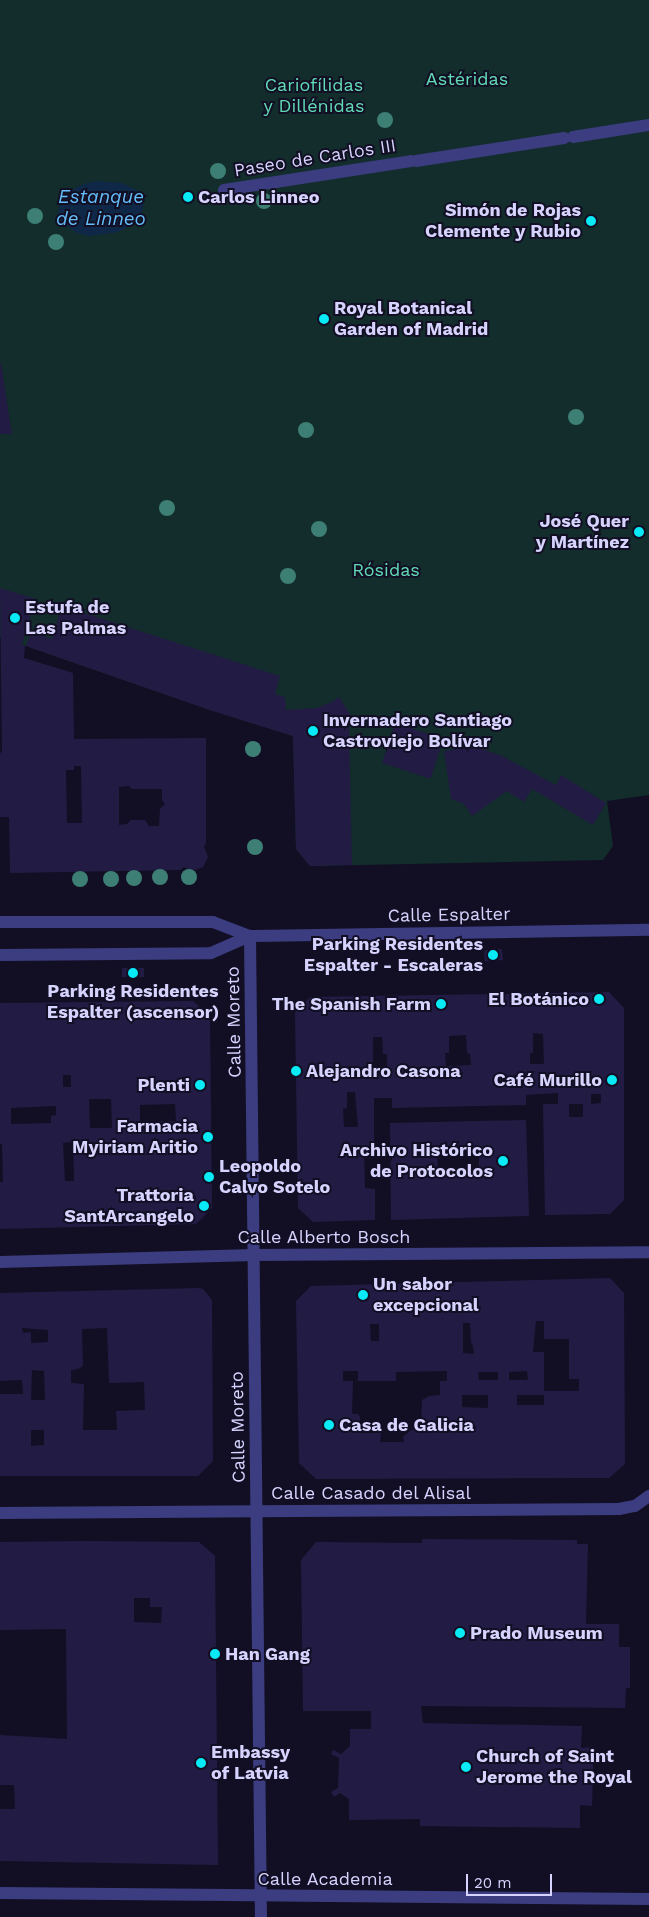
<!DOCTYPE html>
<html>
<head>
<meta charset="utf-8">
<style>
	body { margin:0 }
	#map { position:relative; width:649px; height:1917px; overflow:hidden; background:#120f24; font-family:"Work Sans",sans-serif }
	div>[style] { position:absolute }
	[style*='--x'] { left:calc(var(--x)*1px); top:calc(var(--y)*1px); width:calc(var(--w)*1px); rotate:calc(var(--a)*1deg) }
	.green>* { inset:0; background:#122d2b }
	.water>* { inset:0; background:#102847 }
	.building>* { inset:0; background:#221c44; transform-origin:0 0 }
	.minor>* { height:12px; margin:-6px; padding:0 6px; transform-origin:6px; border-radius:6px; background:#3c3d81 }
	.trees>* { width:16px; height:16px; margin:-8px; border-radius:50%; background:#3d7f74 }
	.dots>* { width:14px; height:14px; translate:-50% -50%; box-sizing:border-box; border:2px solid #120f24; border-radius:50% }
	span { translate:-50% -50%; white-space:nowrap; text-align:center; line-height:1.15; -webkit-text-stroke:4px #120f24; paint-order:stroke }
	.park-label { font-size:18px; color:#61dbb6 }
	.street-label { font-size:18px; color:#d6d3fe }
	.poi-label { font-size:18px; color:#d6d3fe; font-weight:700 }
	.left { translate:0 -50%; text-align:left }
	.right { translate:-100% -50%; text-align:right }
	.water-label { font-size:19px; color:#65bdfa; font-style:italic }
	.scale { position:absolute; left:466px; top:1874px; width:86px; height:22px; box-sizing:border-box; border:2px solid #d6d3fe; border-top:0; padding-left:6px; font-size:15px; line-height:18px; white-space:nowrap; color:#d6d3fe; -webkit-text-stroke:4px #120f24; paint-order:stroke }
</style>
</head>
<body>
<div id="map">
	<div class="green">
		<div style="clip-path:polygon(0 0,649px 0,649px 795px,607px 801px,613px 846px,603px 860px,310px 866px,296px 849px,293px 736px,207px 709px,0 637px)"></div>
	</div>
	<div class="water">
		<div style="clip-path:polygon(97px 181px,122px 183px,137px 190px,144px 203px,142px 212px,128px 227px,118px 232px,89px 236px,77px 233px,61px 222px,58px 214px,60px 204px,74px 189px,84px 184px)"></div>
	</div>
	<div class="building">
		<div style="clip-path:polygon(0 363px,1px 363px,12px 434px,0 434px)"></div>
		<div style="clip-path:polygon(evenodd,0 588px,36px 599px,22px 644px,25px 646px,24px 658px,73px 673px,74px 739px,206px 738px,206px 844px,204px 846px,208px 857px,203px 867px,193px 871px,184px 867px,180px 870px,10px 873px,9px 817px,0 817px,0 753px,2px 752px,0 588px,74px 766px,81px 766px,82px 823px,67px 823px,66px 770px,74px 770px,74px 766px,0 588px,129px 786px,132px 789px,162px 789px,162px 800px,165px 804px,160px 809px,159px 826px,149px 826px,145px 820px,131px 820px,127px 824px,119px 825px,119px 787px,129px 786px)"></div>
		<div style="clip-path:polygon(62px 606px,280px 676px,275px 694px,285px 697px,286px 710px,316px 708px,332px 702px,339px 697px,358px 726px,349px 726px,352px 865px,310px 866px,296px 849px,293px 736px,207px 709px,26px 646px,31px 632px,52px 639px)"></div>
		<div style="left:395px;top:723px;width:51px;height:42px;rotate:18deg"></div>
		<div style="clip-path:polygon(474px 746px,502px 756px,556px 785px,561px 775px,606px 803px,593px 825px,532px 789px,524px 802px,507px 791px,472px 816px,464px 804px,451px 799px,444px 751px)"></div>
		<div style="left:502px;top:949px;width:11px;height:18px;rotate:85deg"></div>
		<div style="left:122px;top:968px;width:22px;height:9px"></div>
		<div style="clip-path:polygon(evenodd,609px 992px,624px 1008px,624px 1200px,610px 1214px,545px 1215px,543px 1104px,558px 1104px,558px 1093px,526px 1095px,526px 1105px,392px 1108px,392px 1098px,374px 1098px,374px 1151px,364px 1151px,365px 1188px,375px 1189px,375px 1220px,313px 1222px,298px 1208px,295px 1012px,310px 997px,609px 992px,533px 1033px,543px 1034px,544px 1064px,530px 1064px,530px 1053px,533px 1053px,533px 1033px,609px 992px,466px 1035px,467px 1053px,470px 1054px,471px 1065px,446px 1066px,445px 1053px,449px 1053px,449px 1036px,466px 1035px,609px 992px,373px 1037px,382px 1037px,383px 1054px,387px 1054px,387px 1067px,373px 1067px,373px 1037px,609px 992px,347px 1092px,355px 1092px,358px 1127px,344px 1127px,343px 1109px,347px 1108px,347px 1092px,609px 992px,591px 1094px,601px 1094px,601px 1103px,591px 1104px,591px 1094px,609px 992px,569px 1104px,583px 1104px,583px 1117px,569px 1117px,569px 1104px)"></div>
		<div style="clip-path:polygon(evenodd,193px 1001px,210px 1016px,212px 1208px,196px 1224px,0 1229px,0 1182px,3px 1182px,2px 1144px,0 1144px,0 1003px,193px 1001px,63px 1075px,71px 1075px,71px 1087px,63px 1087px,63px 1075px,193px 1001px,89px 1099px,111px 1099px,112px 1128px,90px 1128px,89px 1099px,193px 1001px,175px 1104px,176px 1121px,140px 1122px,140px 1105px,175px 1104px,193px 1001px,56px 1106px,56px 1115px,51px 1116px,51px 1123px,11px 1124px,11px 1108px,56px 1106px,193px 1001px,73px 1142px,74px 1181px,65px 1181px,63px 1143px,73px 1142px)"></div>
		<div style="clip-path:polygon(evenodd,526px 1120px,529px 1216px,391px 1220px,390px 1123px,526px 1120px,479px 1149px,479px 1172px,438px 1173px,437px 1150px,479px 1149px)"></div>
		<div style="clip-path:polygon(evenodd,610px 1278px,624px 1293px,625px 1464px,609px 1478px,316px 1479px,299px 1463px,296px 1301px,311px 1286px,610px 1278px,536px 1321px,544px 1321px,544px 1339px,569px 1339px,569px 1379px,579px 1379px,579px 1391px,544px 1391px,544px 1352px,533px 1352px,536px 1321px,610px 1278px,463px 1323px,470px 1323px,471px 1342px,473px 1346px,474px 1354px,463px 1353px,463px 1323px,610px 1278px,370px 1324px,379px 1324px,379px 1341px,371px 1341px,370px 1324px,610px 1278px,343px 1371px,358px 1371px,358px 1381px,396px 1381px,396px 1372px,447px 1371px,447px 1381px,440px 1381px,440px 1395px,429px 1396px,422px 1400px,421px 1429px,411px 1430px,403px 1437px,404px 1442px,380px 1442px,381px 1433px,360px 1433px,360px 1417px,358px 1414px,352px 1414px,353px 1381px,343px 1381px,343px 1371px,610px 1278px,527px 1371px,528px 1380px,509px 1380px,509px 1372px,527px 1371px,610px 1278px,478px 1372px,498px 1372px,498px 1380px,479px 1380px,478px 1372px,610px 1278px,462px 1395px,488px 1395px,488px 1408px,462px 1407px,462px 1395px,610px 1278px,517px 1395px,544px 1395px,544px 1405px,517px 1405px,517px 1395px)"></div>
		<div style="clip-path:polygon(evenodd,199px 1288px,203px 1289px,212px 1300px,213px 1461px,198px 1476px,0 1476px,0 1394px,23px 1394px,22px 1380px,0 1381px,0 1293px,199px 1288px,22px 1328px,48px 1330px,48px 1342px,31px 1343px,31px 1332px,23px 1333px,22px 1328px,199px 1288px,107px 1328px,109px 1383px,144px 1382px,145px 1410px,116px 1411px,117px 1430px,83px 1430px,84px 1384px,71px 1383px,71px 1370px,78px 1369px,83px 1366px,82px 1329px,107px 1328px,199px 1288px,32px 1370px,44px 1371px,45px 1400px,31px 1400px,32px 1370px,199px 1288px,31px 1430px,44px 1430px,44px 1445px,31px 1446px,31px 1430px)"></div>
		<div style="clip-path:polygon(422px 1539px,577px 1540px,577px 1544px,588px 1544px,586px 1624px,619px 1624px,619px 1647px,630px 1647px,630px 1688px,626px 1688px,625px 1708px,421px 1706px,423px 1723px,582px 1726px,581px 1748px,593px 1747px,593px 1777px,592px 1806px,580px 1805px,580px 1828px,420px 1826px,420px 1819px,349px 1820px,349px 1799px,340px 1793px,334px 1797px,331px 1792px,338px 1788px,339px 1758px,331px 1754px,333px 1750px,341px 1754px,350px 1746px,350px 1729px,371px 1729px,371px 1711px,303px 1711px,301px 1560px,316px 1542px,422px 1543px)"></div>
		<div style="clip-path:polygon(evenodd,86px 1541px,199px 1542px,215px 1556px,218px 1865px,0 1861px,0 1809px,15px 1809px,14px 1785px,0 1785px,0 1735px,67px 1739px,66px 1629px,0 1630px,0 1542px,86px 1541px,134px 1598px,150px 1598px,150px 1607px,162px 1607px,161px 1623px,134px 1622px,134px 1598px)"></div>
	</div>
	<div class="minor">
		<div style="--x:573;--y:137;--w:77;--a:-9"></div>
		<div style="--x:416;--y:161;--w:150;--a:-8.8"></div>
		<div style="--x:224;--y:190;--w:189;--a:-8.8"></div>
		<div style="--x:0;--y:922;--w:213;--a:0"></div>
		<div style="--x:213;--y:922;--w:40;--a:21"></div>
		<div style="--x:250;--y:936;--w:399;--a:-0.9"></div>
		<div style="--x:250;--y:936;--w:981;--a:89.36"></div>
		<div style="--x:0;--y:955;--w:211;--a:-0.5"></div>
		<div style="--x:211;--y:953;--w:43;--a:-23.6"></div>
		<div style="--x:0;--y:1262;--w:254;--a:-1.6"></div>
		<div style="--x:254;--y:1255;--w:395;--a:-0.4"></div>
		<div style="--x:0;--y:1513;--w:619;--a:-0.37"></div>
		<div style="--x:619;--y:1509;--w:16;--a:-11"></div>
		<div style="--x:635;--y:1506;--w:17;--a:-36"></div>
		<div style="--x:0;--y:1893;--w:649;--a:0.53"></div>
	</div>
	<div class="trees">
		<div style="left:385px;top:120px"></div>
		<div style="left:218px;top:171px"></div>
		<div style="left:264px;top:201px"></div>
		<div style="left:35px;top:216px"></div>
		<div style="left:56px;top:242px"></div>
		<div style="left:576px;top:417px"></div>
		<div style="left:306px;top:430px"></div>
		<div style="left:167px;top:508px"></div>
		<div style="left:319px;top:529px"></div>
		<div style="left:288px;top:576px"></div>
		<div style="left:253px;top:749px"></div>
		<div style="left:255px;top:847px"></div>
		<div style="left:160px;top:877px"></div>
		<div style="left:189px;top:877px"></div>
		<div style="left:134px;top:878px"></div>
		<div style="left:80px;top:879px"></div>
		<div style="left:111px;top:879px"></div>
	</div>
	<div class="dots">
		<div style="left:188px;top:197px;background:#08eaf5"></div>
		<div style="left:591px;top:221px;background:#08eaf5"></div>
		<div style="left:324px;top:319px;background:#08eaf5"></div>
		<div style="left:639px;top:532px;background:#08eaf5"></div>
		<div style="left:15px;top:618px;background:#08eaf5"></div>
		<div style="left:313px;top:731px;background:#08eaf5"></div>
		<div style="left:493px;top:955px;background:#08eaf5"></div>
		<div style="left:133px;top:973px;background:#08eaf5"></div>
		<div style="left:599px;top:999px;background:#08eaf5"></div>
		<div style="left:441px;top:1004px;background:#08eaf5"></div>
		<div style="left:296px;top:1071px;background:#08eaf5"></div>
		<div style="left:612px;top:1080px;background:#08eaf5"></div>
		<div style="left:200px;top:1085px;background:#08eaf5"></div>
		<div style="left:208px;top:1137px;background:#08eaf5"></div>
		<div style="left:503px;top:1161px;background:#08eaf5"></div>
		<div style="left:209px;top:1177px;background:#08eaf5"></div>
		<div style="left:204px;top:1206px;background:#08eaf5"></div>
		<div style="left:363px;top:1295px;background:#08eaf5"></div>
		<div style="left:329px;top:1425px;background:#08eaf5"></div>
		<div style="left:460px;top:1633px;background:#08eaf5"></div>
		<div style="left:215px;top:1654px;background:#08eaf5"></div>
		<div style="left:201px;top:1763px;background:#08eaf5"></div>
		<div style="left:466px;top:1767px;background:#08eaf5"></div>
	</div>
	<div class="park-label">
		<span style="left:467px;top:79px">Astéridas</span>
		<span style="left:314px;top:96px">Cariofílidas<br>y Dillénidas</span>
		<span style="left:386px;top:570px">Rósidas</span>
	</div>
	<div class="street-label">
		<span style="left:315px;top:158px;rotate:-9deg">Paseo de Carlos III</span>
		<span style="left:449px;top:915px;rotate:-1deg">Calle Espalter</span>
		<span style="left:234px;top:1022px;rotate:-91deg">Calle Moreto</span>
		<span style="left:324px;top:1237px">Calle Alberto Bosch</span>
		<span style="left:238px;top:1427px;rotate:-91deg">Calle Moreto</span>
		<span style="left:371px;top:1493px">Calle Casado del Alisal</span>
		<span style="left:325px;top:1879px">Calle Academia</span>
	</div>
	<div class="poi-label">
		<span class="left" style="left:198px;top:197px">Carlos Linneo</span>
		<span class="right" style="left:581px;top:221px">Simón de Rojas<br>Clemente y Rubio</span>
		<span class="left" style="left:334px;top:319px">Royal Botanical<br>Garden of Madrid</span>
		<span class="right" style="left:629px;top:532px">José Quer<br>y Martínez</span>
		<span class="left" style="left:25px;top:618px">Estufa de<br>Las Palmas</span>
		<span class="left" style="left:323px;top:731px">Invernadero Santiago<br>Castroviejo Bolívar</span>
		<span class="right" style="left:483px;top:955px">Parking Residentes<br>Espalter - Escaleras</span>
		<span style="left:133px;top:1002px">Parking Residentes<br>Espalter (ascensor)</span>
		<span class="right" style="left:589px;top:999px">El Botánico</span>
		<span class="right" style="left:431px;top:1004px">The Spanish Farm</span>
		<span class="left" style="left:306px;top:1071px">Alejandro Casona</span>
		<span class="right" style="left:602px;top:1080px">Café Murillo</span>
		<span class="right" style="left:190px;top:1085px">Plenti</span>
		<span class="right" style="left:198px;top:1137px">Farmacia<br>Myiriam Aritio</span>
		<span class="right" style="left:493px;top:1161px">Archivo Histórico<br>de Protocolos</span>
		<span class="left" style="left:219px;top:1177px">Leopoldo<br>Calvo Sotelo</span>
		<span class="right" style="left:194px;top:1206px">Trattoria<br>SantArcangelo</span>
		<span class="left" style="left:373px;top:1295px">Un sabor<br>excepcional</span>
		<span class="left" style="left:339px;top:1425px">Casa de Galicia</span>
		<span class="left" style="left:470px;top:1633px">Prado Museum</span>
		<span class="left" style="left:225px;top:1654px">Han Gang</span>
		<span class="left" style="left:211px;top:1763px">Embassy<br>of Latvia</span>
		<span class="left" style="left:476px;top:1767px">Church of Saint<br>Jerome the Royal</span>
	</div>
	<div class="water-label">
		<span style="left:101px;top:208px">Estanque<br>de Linneo</span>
	</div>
	<div class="scale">20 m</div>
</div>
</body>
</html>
